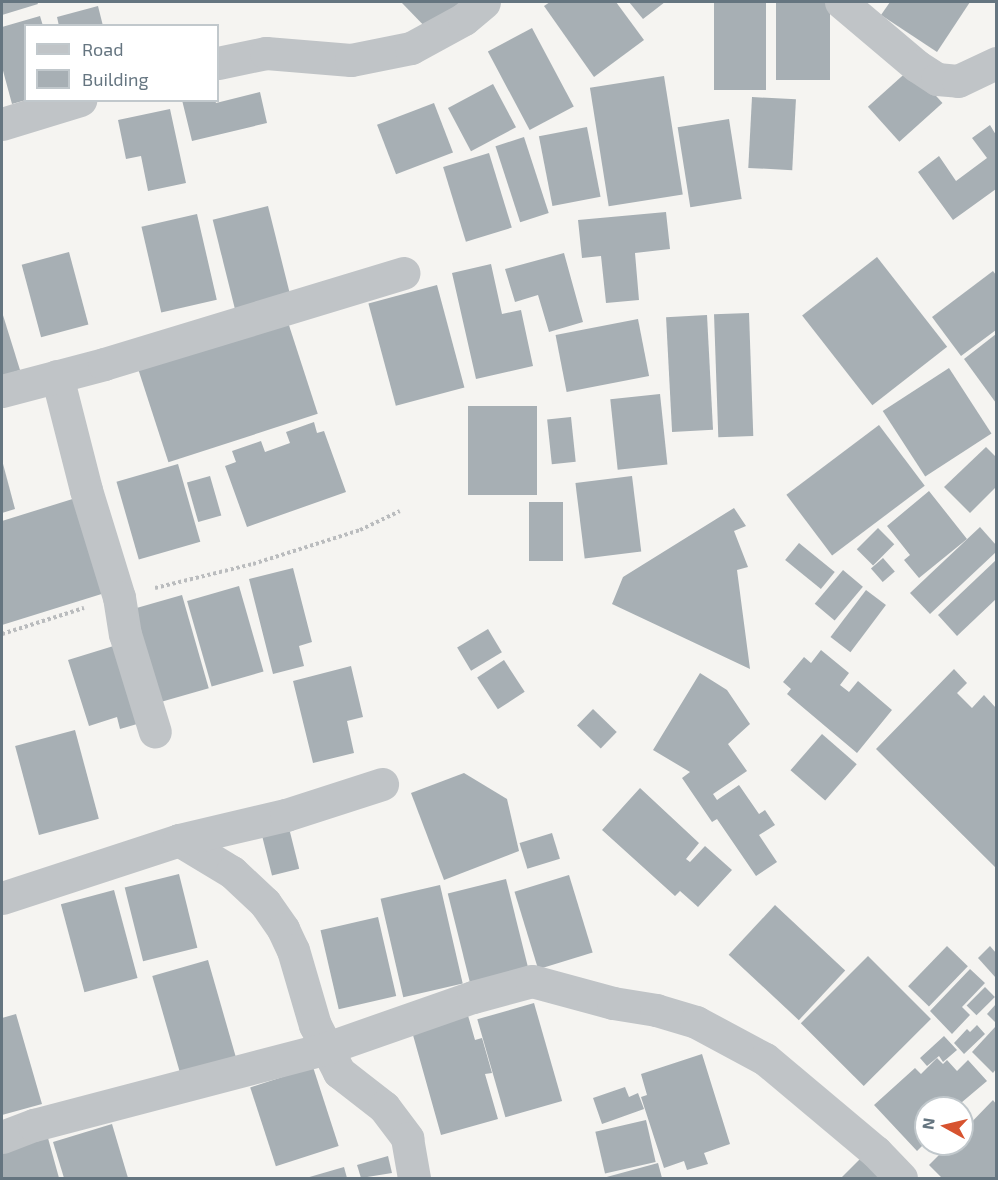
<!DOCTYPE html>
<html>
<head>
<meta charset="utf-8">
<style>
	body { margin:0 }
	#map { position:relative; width:998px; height:1180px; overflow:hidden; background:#f5f4f1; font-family:"Exo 2",sans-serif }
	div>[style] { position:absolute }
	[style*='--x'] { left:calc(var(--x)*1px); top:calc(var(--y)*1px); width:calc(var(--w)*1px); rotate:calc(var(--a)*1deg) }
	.building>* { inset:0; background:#a7afb4; transform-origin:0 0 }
	.path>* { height:4px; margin-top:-2px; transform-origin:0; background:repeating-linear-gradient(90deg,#babcbe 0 3px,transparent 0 6px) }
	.minor>* { height:33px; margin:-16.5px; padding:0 16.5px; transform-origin:16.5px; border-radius:16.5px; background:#c0c4c7 }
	span { translate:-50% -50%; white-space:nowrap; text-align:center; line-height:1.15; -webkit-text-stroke:6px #fff; paint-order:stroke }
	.frame { position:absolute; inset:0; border:3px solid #657580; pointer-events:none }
	.legend { position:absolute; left:24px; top:24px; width:195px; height:78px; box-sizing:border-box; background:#fff; border:2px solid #c1c8cc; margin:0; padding:8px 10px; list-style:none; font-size:18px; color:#657580 }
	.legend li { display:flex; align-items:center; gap:12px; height:30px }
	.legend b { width:30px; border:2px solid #c1c8cc }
	.north { position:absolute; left:914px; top:1096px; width:60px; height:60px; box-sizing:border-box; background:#fff; border:2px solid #c1c8cc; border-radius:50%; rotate:278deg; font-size:16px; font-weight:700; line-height:24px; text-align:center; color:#657580 }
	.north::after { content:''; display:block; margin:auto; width:21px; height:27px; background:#d7532f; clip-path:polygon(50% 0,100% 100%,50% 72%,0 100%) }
</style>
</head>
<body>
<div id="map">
	<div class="building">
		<div style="clip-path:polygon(2px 2px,37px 2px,38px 4px,2px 15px)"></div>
		<div style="clip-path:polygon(401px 2px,466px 2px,432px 34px)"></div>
		<div style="clip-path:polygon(550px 2px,616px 2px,644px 40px,594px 77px,544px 6px)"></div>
		<div style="clip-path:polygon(629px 2px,665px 2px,643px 19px)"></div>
		<div style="left:714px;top:2px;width:52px;height:88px"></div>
		<div style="left:776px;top:2px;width:54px;height:78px"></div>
		<div style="clip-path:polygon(890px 2px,970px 2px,937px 52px,881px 15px)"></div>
		<div style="clip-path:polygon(98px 6px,103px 26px,59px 26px,57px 17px)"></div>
		<div style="clip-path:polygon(40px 16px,43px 26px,26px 26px,26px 100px,12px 104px,2px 67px,2px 27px)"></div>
		<div style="left:532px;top:28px;width:89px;height:50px;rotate:62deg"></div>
		<div style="left:911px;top:68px;width:47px;height:58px;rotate:48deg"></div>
		<div style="left:664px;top:76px;width:120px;height:75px;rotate:81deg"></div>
		<div style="left:493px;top:84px;width:49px;height:51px;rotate:62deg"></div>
		<div style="clip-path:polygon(260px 92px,267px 123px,192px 141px,182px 100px,215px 100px,216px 103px)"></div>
		<div style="left:752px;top:97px;width:44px;height:71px;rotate:3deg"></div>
		<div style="left:434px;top:103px;width:53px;height:61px;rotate:69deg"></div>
		<div style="clip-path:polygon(170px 109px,186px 183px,148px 191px,141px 156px,126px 159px,118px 120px)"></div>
		<div style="left:729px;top:119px;width:81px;height:52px;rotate:81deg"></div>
		<div style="clip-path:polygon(990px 125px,996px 135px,996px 189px,953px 220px,918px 172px,939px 156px,956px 181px,987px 158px,972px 138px)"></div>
		<div style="left:587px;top:127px;width:71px;height:49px;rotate:79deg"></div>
		<div style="left:524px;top:137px;width:80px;height:30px;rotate:72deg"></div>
		<div style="left:489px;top:153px;width:78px;height:48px;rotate:73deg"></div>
		<div style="left:268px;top:206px;width:93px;height:57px;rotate:76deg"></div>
		<div style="clip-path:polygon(666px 212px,670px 249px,635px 253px,639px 300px,606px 303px,601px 256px,582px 258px,578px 220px)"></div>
		<div style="left:197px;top:214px;width:88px;height:57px;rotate:77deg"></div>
		<div style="left:69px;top:252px;width:75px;height:49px;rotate:75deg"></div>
		<div style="clip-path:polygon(564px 253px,583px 322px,549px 332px,538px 295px,515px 302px,505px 269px)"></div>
		<div style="left:877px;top:257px;width:114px;height:95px;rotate:52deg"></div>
		<div style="clip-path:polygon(491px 264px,502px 314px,521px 310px,533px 366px,476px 379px,452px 273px)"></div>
		<div style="clip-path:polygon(993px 271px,996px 275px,996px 330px,961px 356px,932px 317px)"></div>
		<div style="left:437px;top:285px;width:106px;height:71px;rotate:75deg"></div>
		<div style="clip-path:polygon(2px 312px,20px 370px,2px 376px)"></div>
		<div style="left:285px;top:313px;width:106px;height:157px;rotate:72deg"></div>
		<div style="left:749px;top:313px;width:123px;height:35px;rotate:88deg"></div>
		<div style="left:707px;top:315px;width:115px;height:41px;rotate:87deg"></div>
		<div style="left:638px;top:319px;width:58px;height:84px;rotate:79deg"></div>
		<div style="clip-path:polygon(996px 334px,996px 403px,964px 359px)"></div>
		<div style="left:949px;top:368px;width:78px;height:79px;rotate:57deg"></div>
		<div style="left:660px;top:394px;width:71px;height:50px;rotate:84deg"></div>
		<div style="left:468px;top:406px;width:69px;height:89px"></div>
		<div style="left:571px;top:417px;width:45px;height:24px;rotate:84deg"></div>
		<div style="clip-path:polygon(314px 422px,317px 433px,324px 431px,346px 492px,247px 527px,225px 466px,236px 462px,232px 451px,261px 441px,265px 452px,290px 443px,286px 432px)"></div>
		<div style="left:879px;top:425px;width:76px;height:116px;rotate:53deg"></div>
		<div style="clip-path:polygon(986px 447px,996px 457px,996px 487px,970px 513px,944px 487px)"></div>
		<div style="clip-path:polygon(2px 460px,15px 509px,2px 513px)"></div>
		<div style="left:178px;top:464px;width:81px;height:64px;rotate:74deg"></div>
		<div style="left:210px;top:476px;width:41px;height:24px;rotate:74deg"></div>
		<div style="left:632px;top:476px;width:76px;height:57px;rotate:83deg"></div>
		<div style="clip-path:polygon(929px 491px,967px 539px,919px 578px,904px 560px,910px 555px,887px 526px)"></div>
		<div style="clip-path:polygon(79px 497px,108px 592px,2px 625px,2px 521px)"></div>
		<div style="left:563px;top:502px;width:59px;height:34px;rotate:90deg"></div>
		<div style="clip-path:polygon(734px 508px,746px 526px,734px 531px,748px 567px,737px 570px,750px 669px,612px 604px,623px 577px)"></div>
		<div style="clip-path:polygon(980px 527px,996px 545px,996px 552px,930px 614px,910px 593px)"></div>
		<div style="left:878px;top:528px;width:23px;height:30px;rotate:45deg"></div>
		<div style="left:799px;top:543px;width:46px;height:22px;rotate:39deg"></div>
		<div style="left:883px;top:558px;width:18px;height:16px;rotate:49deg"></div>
		<div style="clip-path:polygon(996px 560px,996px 599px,957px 636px,938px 615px)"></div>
		<div style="clip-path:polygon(293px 568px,312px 642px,299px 646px,304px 666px,273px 674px,249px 579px)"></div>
		<div style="left:843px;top:570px;width:26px;height:44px;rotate:40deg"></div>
		<div style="left:239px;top:586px;width:89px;height:54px;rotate:74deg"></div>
		<div style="left:866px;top:590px;width:25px;height:59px;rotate:37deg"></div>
		<div style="left:182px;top:595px;width:97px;height:60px;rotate:74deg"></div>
		<div style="left:488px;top:629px;width:27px;height:36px;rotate:59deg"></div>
		<div style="clip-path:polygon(120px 644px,144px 722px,120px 729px,117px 717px,89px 726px,68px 660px)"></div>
		<div style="clip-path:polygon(821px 650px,849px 673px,840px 685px,849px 692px,858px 681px,892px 710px,857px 753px,787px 694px,791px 689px,783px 682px,804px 657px,811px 663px)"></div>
		<div style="left:504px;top:660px;width:38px;height:32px;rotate:57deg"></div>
		<div style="clip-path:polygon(351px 666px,363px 717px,347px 721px,354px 753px,313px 763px,293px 681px)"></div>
		<div style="clip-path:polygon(954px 669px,967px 683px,957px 693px,972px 708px,984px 695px,996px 708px,996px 868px,876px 749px)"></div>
		<div style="clip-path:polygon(700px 673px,727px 690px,750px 724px,728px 744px,747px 771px,713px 794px,717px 800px,739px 785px,759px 814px,765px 810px,775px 825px,759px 835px,777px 862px,756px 876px,717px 819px,712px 822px,682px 778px,690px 772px,653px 750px)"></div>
		<div style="left:593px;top:709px;width:33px;height:23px;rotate:44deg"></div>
		<div style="left:75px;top:730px;width:92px;height:62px;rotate:75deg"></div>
		<div style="left:822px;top:734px;width:46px;height:48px;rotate:41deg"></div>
		<div style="clip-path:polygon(464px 773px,507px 799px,519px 851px,444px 880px,411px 793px)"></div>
		<div style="clip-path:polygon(640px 788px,699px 843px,686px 859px,690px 862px,705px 846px,732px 870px,698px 907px,680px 891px,675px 896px,602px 830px)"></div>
		<div style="left:289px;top:828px;width:42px;height:28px;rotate:76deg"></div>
		<div style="left:552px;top:833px;width:27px;height:34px;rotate:73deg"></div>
		<div style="left:179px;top:874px;width:76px;height:56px;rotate:76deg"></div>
		<div style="left:569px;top:875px;width:81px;height:57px;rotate:73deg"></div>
		<div style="left:506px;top:879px;width:96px;height:60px;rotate:76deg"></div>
		<div style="left:440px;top:885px;width:101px;height:61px;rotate:77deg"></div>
		<div style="left:114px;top:890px;width:91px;height:55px;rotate:75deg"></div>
		<div style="left:775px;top:905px;width:96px;height:68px;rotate:43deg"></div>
		<div style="left:378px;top:917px;width:81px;height:59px;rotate:77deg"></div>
		<div style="left:947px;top:946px;width:29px;height:56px;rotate:44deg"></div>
		<div style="clip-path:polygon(990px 946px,996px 953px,996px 978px,978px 958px)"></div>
		<div style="left:868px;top:956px;width:89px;height:95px;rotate:45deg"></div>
		<div style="left:208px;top:960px;width:102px;height:58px;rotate:74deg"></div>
		<div style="clip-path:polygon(970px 969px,985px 983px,962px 1007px,970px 1015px,952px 1034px,930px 1011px)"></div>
		<div style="left:985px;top:987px;width:14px;height:26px;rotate:45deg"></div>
		<div style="left:534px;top:1003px;width:102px;height:59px;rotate:74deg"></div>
		<div style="clip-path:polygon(996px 1004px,996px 1023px,987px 1014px)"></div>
		<div style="clip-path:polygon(467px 1012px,475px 1040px,482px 1038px,492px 1073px,485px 1074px,498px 1119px,441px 1135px,411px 1028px)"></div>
		<div style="clip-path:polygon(16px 1014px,42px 1104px,2px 1115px,2px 1018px)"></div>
		<div style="clip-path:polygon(977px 1025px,985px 1034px,964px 1054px,954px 1043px,967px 1029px,970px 1032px)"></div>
		<div style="clip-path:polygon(996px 1026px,996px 1069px,993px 1073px,972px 1052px)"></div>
		<div style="clip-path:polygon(944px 1036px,957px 1050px,943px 1062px,939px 1056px,927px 1066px,920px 1058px)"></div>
		<div style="clip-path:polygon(702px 1054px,730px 1144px,704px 1153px,708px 1164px,687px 1170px,684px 1161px,664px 1168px,641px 1097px,647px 1095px,641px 1074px)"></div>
		<div style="clip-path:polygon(937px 1058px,943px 1064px,947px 1060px,957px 1071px,968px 1060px,987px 1081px,955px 1108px,926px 1108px,926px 1142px,917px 1151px,874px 1105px,915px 1068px,921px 1074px)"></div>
		<div style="left:313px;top:1067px;width:83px;height:66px;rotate:72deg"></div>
		<div style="clip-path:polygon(625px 1087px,629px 1097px,638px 1093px,644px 1109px,602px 1124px,593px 1098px)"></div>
		<div style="clip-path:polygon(993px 1100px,996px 1104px,996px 1178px,942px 1178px,929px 1165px,950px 1144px,962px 1144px,962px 1132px)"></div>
		<div style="left:646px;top:1120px;width:43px;height:52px;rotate:77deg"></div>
		<div style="clip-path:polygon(112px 1124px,128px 1178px,64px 1178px,53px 1142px)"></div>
		<div style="clip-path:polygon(48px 1138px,59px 1178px,2px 1178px,2px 1151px)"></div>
		<div style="clip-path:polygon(866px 1153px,891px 1178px,841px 1178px)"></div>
		<div style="clip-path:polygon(388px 1156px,392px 1173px,361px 1178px,357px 1165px)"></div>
		<div style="clip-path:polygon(658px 1163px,662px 1178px,603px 1178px)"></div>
		<div style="clip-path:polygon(344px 1167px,347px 1178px,306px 1178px)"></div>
	</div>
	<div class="path">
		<div style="--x:155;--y:588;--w:101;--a:-13.8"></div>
		<div style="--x:253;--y:564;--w:112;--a:-17.6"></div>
		<div style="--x:360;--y:530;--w:44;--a:-25.4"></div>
		<div style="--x:2;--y:634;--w:86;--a:-17.6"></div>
	</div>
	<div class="minor">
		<div style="--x:841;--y:2;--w:99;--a:40.1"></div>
		<div style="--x:917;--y:66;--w:24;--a:33"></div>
		<div style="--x:937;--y:79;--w:21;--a:5"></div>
		<div style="--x:958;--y:81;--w:42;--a:-25.3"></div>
		<div style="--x:218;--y:63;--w:49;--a:-11.8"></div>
		<div style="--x:266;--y:53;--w:85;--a:4.7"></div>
		<div style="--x:351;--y:60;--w:61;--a:-11.3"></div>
		<div style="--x:411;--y:48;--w:60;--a:-28.7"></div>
		<div style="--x:464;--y:19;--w:26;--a:-40"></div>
		<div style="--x:2;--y:124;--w:82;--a:-17.1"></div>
		<div style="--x:57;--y:376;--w:118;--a:75.7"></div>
		<div style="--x:86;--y:490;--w:112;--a:72.9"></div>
		<div style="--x:119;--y:597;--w:37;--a:81"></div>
		<div style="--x:125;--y:634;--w:102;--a:73"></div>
		<div style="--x:2;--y:391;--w:106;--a:-14.8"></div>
		<div style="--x:104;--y:364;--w:313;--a:-16.9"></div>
		<div style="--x:179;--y:840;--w:62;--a:31.1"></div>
		<div style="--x:232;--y:872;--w:45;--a:43.2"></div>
		<div style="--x:265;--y:903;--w:32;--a:55"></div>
		<div style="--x:283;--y:929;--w:23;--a:65"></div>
		<div style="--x:293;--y:950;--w:78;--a:73.7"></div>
		<div style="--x:315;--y:1025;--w:53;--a:62.9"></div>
		<div style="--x:339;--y:1072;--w:57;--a:37.9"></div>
		<div style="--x:384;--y:1107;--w:39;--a:53"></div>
		<div style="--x:407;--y:1138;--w:41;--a:80.1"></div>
		<div style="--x:2;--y:898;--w:186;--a:-18.1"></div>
		<div style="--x:179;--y:840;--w:110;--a:-13.2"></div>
		<div style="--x:286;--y:815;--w:101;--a:-17.9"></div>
		<div style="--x:2;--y:1137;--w:34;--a:-21"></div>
		<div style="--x:34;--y:1125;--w:303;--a:-14.7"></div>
		<div style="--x:327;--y:1048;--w:155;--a:-19.3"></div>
		<div style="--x:473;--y:997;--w:61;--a:-15.2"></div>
		<div style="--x:532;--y:981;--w:84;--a:15.2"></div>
		<div style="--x:613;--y:1003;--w:44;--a:9.2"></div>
		<div style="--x:656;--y:1010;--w:42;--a:16.7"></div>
		<div style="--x:696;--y:1022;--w:78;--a:28.2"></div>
		<div style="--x:765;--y:1059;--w:145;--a:40"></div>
		<div style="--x:876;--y:1152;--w:36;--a:46"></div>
	</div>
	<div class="frame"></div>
	<ul class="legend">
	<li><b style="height:8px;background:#c0c4c7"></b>Road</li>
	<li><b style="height:16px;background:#a7afb4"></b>Building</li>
	</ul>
	<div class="north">N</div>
</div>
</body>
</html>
